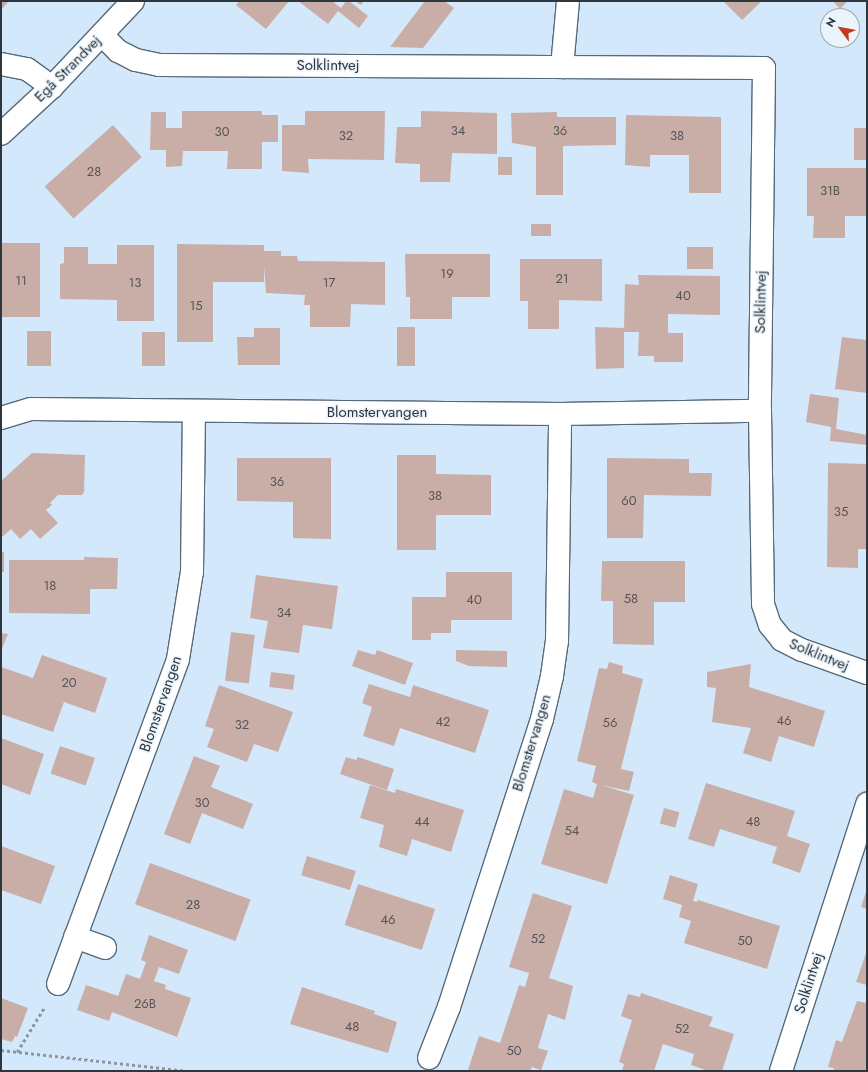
<!DOCTYPE html>
<html>
<head>
<meta charset="utf-8">
<style>
	body { margin:0 }
	#map { position:relative; width:868px; height:1072px; overflow:hidden; background:#d3e9fb; font-family:Jost,sans-serif }
	div>[style] { position:absolute }
	[style*='--x'] { left:calc(var(--x)*1px); top:calc(var(--y)*1px); width:calc(var(--w)*1px); rotate:calc(var(--a)*1deg) }
	.building>* { inset:0; background:#c9ada7; transform-origin:0 0 }
	.path>* { height:2.5px; margin-top:-1.25px; transform-origin:0; background:repeating-linear-gradient(90deg,#8898a5 0 3px,transparent 0 6px) }
	.roads { filter:drop-shadow(1px 0 #576a7a) drop-shadow(-1px 0 #576a7a) drop-shadow(0 1px #576a7a) drop-shadow(0 -1px #576a7a) }
	.minor>* { height:22px; margin:-11px; padding:0 11px; transform-origin:11px; border-radius:11px; background:#fff }
	span { translate:-50% -50%; white-space:nowrap; text-align:center; line-height:1.15; -webkit-text-stroke:3px #ebf4fb; paint-order:stroke }
	.number-label { font-size:13px; color:#555458 }
	.number-label span { -webkit-text-stroke-width:0 }
	.street-label { font-size:15px; color:#2e373e }
	.frame { position:absolute; inset:0; border:2px solid #2e373e; pointer-events:none }
	.north { position:absolute; left:820px; top:8px; width:40px; height:40px; box-sizing:border-box; background:#ebf4fb; border:1px solid #9fa8af; border-radius:50%; rotate:302deg; font-size:11px; font-weight:700; line-height:16px; text-align:center; color:#2e373e }
	.north::after { content:''; display:block; margin:auto; width:14px; height:18px; background:#c43a1c; clip-path:polygon(50% 0,100% 100%,50% 72%,0 100%) }
</style>
</head>
<body>
<div id="map">
	<div class="building">
		<div style="clip-path:polygon(1px 1px,9px 1px,1px 10px)"></div>
		<div style="clip-path:polygon(239px 1px,289px 1px,266px 29px,236px 5px)"></div>
		<div style="clip-path:polygon(298px 1px,332px 1px,341px 8px,346px 1px,349px 1px,368px 16px,359px 28px,338px 11px,328px 24px)"></div>
		<div style="clip-path:polygon(355px 1px,364px 1px,361px 5px)"></div>
		<div style="clip-path:polygon(425px 1px,444px 1px,454px 8px,423px 48px,390px 47px)"></div>
		<div style="clip-path:polygon(723px 1px,762px 1px,742px 20px)"></div>
		<div style="clip-path:polygon(833px 1px,848px 1px,840px 9px)"></div>
		<div style="clip-path:polygon(182px 111px,262px 111px,262px 115px,278px 115px,278px 142px,262px 142px,262px 169px,227px 169px,228px 151px,183px 151px,182px 166px,166px 167px,166px 150px,150px 150px,151px 112px,166px 112px,166px 128px,182px 128px)"></div>
		<div style="clip-path:polygon(305px 111px,385px 111px,384px 160px,308px 159px,309px 173px,282px 171px,282px 125px,305px 125px)"></div>
		<div style="clip-path:polygon(421px 111px,497px 113px,497px 154px,452px 153px,450px 182px,420px 182px,420px 164px,395px 163px,397px 127px,421px 127px)"></div>
		<div style="clip-path:polygon(557px 112px,557px 117px,616px 117px,616px 145px,563px 146px,563px 195px,536px 195px,536px 147px,512px 143px,511px 113px)"></div>
		<div style="clip-path:polygon(626px 115px,721px 117px,721px 193px,689px 193px,689px 155px,650px 155px,650px 167px,625px 165px)"></div>
		<div style="left:113px;top:125px;width:43px;height:92px;rotate:48deg"></div>
		<div style="left:854px;top:128px;width:13px;height:32px"></div>
		<div style="left:498px;top:157px;width:14px;height:18px"></div>
		<div style="clip-path:polygon(807px 168px,867px 168px,867px 216px,845px 216px,845px 238px,813px 238px,814px 216px,807px 216px)"></div>
		<div style="left:531px;top:224px;width:20px;height:12px"></div>
		<div style="left:1px;top:243px;width:39px;height:74px"></div>
		<div style="clip-path:polygon(177px 244px,264px 245px,264px 251px,281px 251px,281px 256px,297px 256px,298px 261px,385px 262px,385px 305px,351px 304px,350px 327px,310px 327px,310px 305px,304px 305px,305px 295px,266px 293px,264px 266px,264px 282px,213px 282px,213px 342px,177px 342px)"></div>
		<div style="clip-path:polygon(117px 245px,154px 245px,154px 321px,117px 321px,117px 300px,60px 299px,60px 264px,64px 263px,64px 247px,88px 247px,88px 264px,117px 264px)"></div>
		<div style="left:687px;top:247px;width:26px;height:22px"></div>
		<div style="clip-path:polygon(405px 254px,490px 254px,490px 297px,452px 297px,452px 319px,410px 319px,410px 297px,406px 297px)"></div>
		<div style="clip-path:polygon(520px 259px,602px 259px,602px 301px,559px 300px,559px 329px,528px 329px,528px 301px,520px 301px)"></div>
		<div style="clip-path:polygon(638px 275px,720px 276px,720px 315px,668px 314px,668px 333px,683px 333px,683px 362px,654px 362px,654px 356px,638px 356px,639px 332px,624px 332px,624px 368px,596px 369px,595px 327px,624px 328px,625px 284px,639px 285px)"></div>
		<div style="left:397px;top:327px;width:18px;height:39px"></div>
		<div style="clip-path:polygon(254px 328px,280px 328px,280px 365px,238px 365px,237px 337px,254px 337px)"></div>
		<div style="left:27px;top:331px;width:24px;height:35px"></div>
		<div style="left:142px;top:332px;width:23px;height:34px"></div>
		<div style="clip-path:polygon(842px 337px,867px 340px,867px 393px,835px 389px)"></div>
		<div style="clip-path:polygon(810px 394px,839px 398px,836px 429px,867px 435px,867px 445px,830px 441px,831px 427px,806px 422px)"></div>
		<div style="clip-path:polygon(32px 453px,85px 455px,84px 492px,82px 495px,58px 495px,50px 503px,52px 505px,46px 510px,58px 523px,40px 539px,31px 529px,20px 539px,11px 529px,1px 538px,1px 481px)"></div>
		<div style="clip-path:polygon(397px 455px,436px 455px,436px 474px,491px 475px,491px 515px,436px 515px,436px 550px,397px 550px)"></div>
		<div style="clip-path:polygon(237px 458px,331px 458px,331px 539px,293px 538px,293px 502px,237px 501px)"></div>
		<div style="clip-path:polygon(607px 458px,689px 459px,689px 473px,712px 473px,711px 496px,644px 495px,643px 538px,607px 538px)"></div>
		<div style="clip-path:polygon(828px 463px,867px 464px,867px 549px,858px 549px,858px 568px,827px 567px)"></div>
		<div style="left:1px;top:552px;width:3px;height:20px"></div>
		<div style="clip-path:polygon(84px 557px,118px 558px,117px 589px,90px 589px,90px 614px,9px 613px,9px 560px,84px 560px)"></div>
		<div style="clip-path:polygon(602px 561px,685px 561px,685px 602px,654px 602px,654px 645px,613px 644px,613px 601px,601px 601px)"></div>
		<div style="clip-path:polygon(446px 572px,512px 572px,512px 620px,451px 620px,451px 633px,431px 633px,431px 640px,412px 640px,412px 597px,446px 597px)"></div>
		<div style="clip-path:polygon(256px 575px,338px 586px,332px 629px,303px 625px,299px 653px,263px 648px,268px 621px,250px 618px)"></div>
		<div style="left:231px;top:632px;width:24px;height:49px;rotate:7deg"></div>
		<div style="clip-path:polygon(1px 633px,8px 634px,1px 651px)"></div>
		<div style="clip-path:polygon(358px 650px,375px 655px,377px 650px,413px 663px,405px 685px,352px 666px)"></div>
		<div style="clip-path:polygon(456px 650px,507px 651px,507px 667px,469px 666px,456px 661px)"></div>
		<div style="clip-path:polygon(42px 655px,107px 678px,95px 713px,64px 702px,53px 732px,1px 714px,1px 667px,33px 678px)"></div>
		<div style="clip-path:polygon(609px 662px,623px 666px,622px 673px,643px 679px,621px 769px,634px 772px,629px 791px,601px 785px,634px 795px,607px 884px,541px 864px,564px 789px,593px 798px,597px 784px,592px 782px,596px 766px,577px 761px,599px 668px,607px 669px)"></div>
		<div style="clip-path:polygon(751px 664px,749px 687px,825px 711px,814px 747px,779px 736px,771px 762px,743px 753px,751px 728px,712px 722px,716px 688px,707px 687px,707px 672px)"></div>
		<div style="left:271px;top:672px;width:24px;height:15px;rotate:7deg"></div>
		<div style="clip-path:polygon(369px 684px,410px 697px,413px 685px,489px 710px,475px 753px,400px 728px,394px 746px,363px 736px,372px 707px,362px 703px)"></div>
		<div style="clip-path:polygon(219px 685px,293px 712px,278px 752px,254px 744px,247px 762px,207px 747px,214px 729px,205px 726px)"></div>
		<div style="clip-path:polygon(1px 738px,44px 754px,30px 795px,1px 784px)"></div>
		<div style="left:60px;top:746px;width:37px;height:29px;rotate:19deg"></div>
		<div style="clip-path:polygon(194px 756px,220px 766px,211px 787px,253px 804px,243px 829px,202px 813px,190px 844px,164px 834px)"></div>
		<div style="clip-path:polygon(346px 757px,356px 760px,358px 757px,394px 769px,387px 790px,340px 774px)"></div>
		<div style="clip-path:polygon(706px 783px,795px 811px,787px 836px,810px 844px,800px 873px,772px 863px,777px 847px,720px 829px,714px 847px,688px 839px)"></div>
		<div style="clip-path:polygon(370px 785px,395px 793px,396px 789px,464px 810px,451px 852px,412px 839px,407px 856px,379px 847px,384px 825px,360px 818px)"></div>
		<div style="left:664px;top:808px;width:16px;height:16px;rotate:15deg"></div>
		<div style="clip-path:polygon(1px 846px,55px 866px,41px 904px,1px 890px)"></div>
		<div style="left:307px;top:856px;width:51px;height:20px;rotate:17deg"></div>
		<div style="left:150px;top:863px;width:107px;height:44px;rotate:20deg"></div>
		<div style="clip-path:polygon(670px 875px,698px 884px,693px 901px,697px 902px,698px 900px,780px 926px,767px 969px,684px 943px,691px 921px,679px 917px,682px 905px,663px 899px)"></div>
		<div style="left:358px;top:884px;width:81px;height:43px;rotate:18deg"></div>
		<div style="clip-path:polygon(867px 889px,867px 909px,861px 907px)"></div>
		<div style="clip-path:polygon(533px 893px,572px 906px,549px 978px,573px 986px,565px 1020px,548px 1014px,538px 1048px,548px 1051px,541px 1070px,532px 1067px,530px 1071px,468px 1070px,479px 1036px,500px 1043px,519px 985px,525px 987px,529px 973px,509px 967px)"></div>
		<div style="clip-path:polygon(149px 935px,188px 950px,179px 974px,159px 967px,154px 981px,166px 985px,165px 989px,191px 998px,177px 1037px,112px 1012px,109px 1021px,77px 1010px,86px 985px,118px 996px,126px 974px,140px 979px,146px 962px,141px 960px)"></div>
		<div style="clip-path:polygon(867px 950px,867px 985px,856px 982px)"></div>
		<div style="clip-path:polygon(302px 987px,375px 1011px,374px 1014px,397px 1022px,388px 1053px,290px 1024px)"></div>
		<div style="clip-path:polygon(641px 993px,713px 1017px,709px 1026px,734px 1034px,722px 1071px,708px 1071px,691px 1065px,694px 1054px,663px 1044px,654px 1071px,622px 1071px,624px 1064px,619px 1062px,632px 1020px,621px 1016px,628px 994px,640px 997px)"></div>
		<div style="clip-path:polygon(1px 998px,28px 1008px,17px 1037px,15px 1036px,12px 1042px,1px 1039px)"></div>
		<div style="clip-path:polygon(857px 1001px,867px 1003px,867px 1071px,833px 1071px,834px 1068px,828px 1067px,836px 1040px,842px 1042px)"></div>
	</div>
	<div class="path">
		<div style="--x:1;--y:1050;--w:188;--a:6.4"></div>
		<div style="--x:17;--y:1052;--w:52;--a:-58.5"></div>
	</div>
	<div class="roads">
		<div class="minor">
			<div style="--x:102;--y:35;--w:23;--a:45"></div>
			<div style="--x:118;--y:51;--w:20;--a:27"></div>
			<div style="--x:136;--y:60;--w:24;--a:12"></div>
			<div style="--x:159;--y:65;--w:605;--a:0.28"></div>
			<div style="--x:764;--y:68;--w:343;--a:90.7"></div>
			<div style="--x:760;--y:411;--w:193;--a:89.1"></div>
			<div style="--x:763;--y:604;--w:22;--a:72"></div>
			<div style="--x:770;--y:625;--w:19;--a:51"></div>
			<div style="--x:782;--y:640;--w:22;--a:27"></div>
			<div style="--x:802;--y:650;--w:69;--a:19.5"></div>
			<div style="--x:1;--y:64;--w:26;--a:11"></div>
			<div style="--x:27;--y:69;--w:31;--a:36"></div>
			<div style="--x:562;--y:67;--w:66;--a:-84.8"></div>
			<div style="--x:1;--y:134;--w:69;--a:-42.7"></div>
			<div style="--x:52;--y:87;--w:118;--a:-46.7"></div>
			<div style="--x:1;--y:418;--w:31;--a:-17"></div>
			<div style="--x:31;--y:409;--w:529;--a:0.54"></div>
			<div style="--x:560;--y:414;--w:200;--a:-0.9"></div>
			<div style="--x:75;--y:937;--w:32;--a:20"></div>
			<div style="--x:58;--y:984;--w:346;--a:-69.7"></div>
			<div style="--x:178;--y:659;--w:88;--a:-80.9"></div>
			<div style="--x:192;--y:572;--w:160;--a:-89.3"></div>
			<div style="--x:429;--y:1058;--w:55;--a:-68.6"></div>
			<div style="--x:449;--y:1007;--w:303;--a:-72.1"></div>
			<div style="--x:542;--y:719;--w:44;--a:-76.9"></div>
			<div style="--x:552;--y:676;--w:35;--a:-82"></div>
			<div style="--x:557;--y:641;--w:227;--a:-89.2"></div>
			<div style="--x:781;--y:1071;--w:281;--a:-72.1"></div>
		</div>
	</div>
	<div class="number-label">
		<span style="left:458px;top:131px">34</span>
		<span style="left:560px;top:131px">36</span>
		<span style="left:222px;top:132px">30</span>
		<span style="left:346px;top:136px">32</span>
		<span style="left:677px;top:136px">38</span>
		<span style="left:94px;top:172px">28</span>
		<span style="left:830px;top:191px">31B</span>
		<span style="left:447px;top:274px">19</span>
		<span style="left:562px;top:279px">21</span>
		<span style="left:21px;top:281px">11</span>
		<span style="left:135px;top:283px">13</span>
		<span style="left:329px;top:283px">17</span>
		<span style="left:683px;top:296px">40</span>
		<span style="left:196px;top:306px">15</span>
		<span style="left:277px;top:482px">36</span>
		<span style="left:435px;top:496px">38</span>
		<span style="left:629px;top:501px">60</span>
		<span style="left:841px;top:512px">35</span>
		<span style="left:50px;top:586px">18</span>
		<span style="left:631px;top:599px">58</span>
		<span style="left:474px;top:600px">40</span>
		<span style="left:284px;top:613px">34</span>
		<span style="left:69px;top:683px">20</span>
		<span style="left:784px;top:721px">46</span>
		<span style="left:443px;top:722px">42</span>
		<span style="left:610px;top:723px">56</span>
		<span style="left:242px;top:725px">32</span>
		<span style="left:202px;top:803px">30</span>
		<span style="left:422px;top:822px">44</span>
		<span style="left:753px;top:822px">48</span>
		<span style="left:572px;top:831px">54</span>
		<span style="left:193px;top:905px">28</span>
		<span style="left:388px;top:920px">46</span>
		<span style="left:538px;top:939px">52</span>
		<span style="left:745px;top:941px">50</span>
		<span style="left:145px;top:1004px">26B</span>
		<span style="left:352px;top:1027px">48</span>
		<span style="left:682px;top:1029px">52</span>
		<span style="left:514px;top:1051px">50</span>
	</div>
	<div class="street-label">
		<span style="left:328px;top:66px">Solklintvej</span>
		<span style="left:68px;top:69px;rotate:-45deg">Egå Strandvej</span>
		<span style="left:761px;top:302px;rotate:-89deg">Solklintvej</span>
		<span style="left:377px;top:413px">Blomstervangen</span>
		<span style="left:819px;top:655px;rotate:22deg">Solklintvej</span>
		<span style="left:161px;top:704px;rotate:-71deg">Blomstervangen</span>
		<span style="left:532px;top:743px;rotate:-73deg">Blomstervangen</span>
		<span style="left:809px;top:983px;rotate:-72deg">Solklintvej</span>
	</div>
	<div class="frame"></div>
	<div class="north">N</div>
</div>
</body>
</html>
